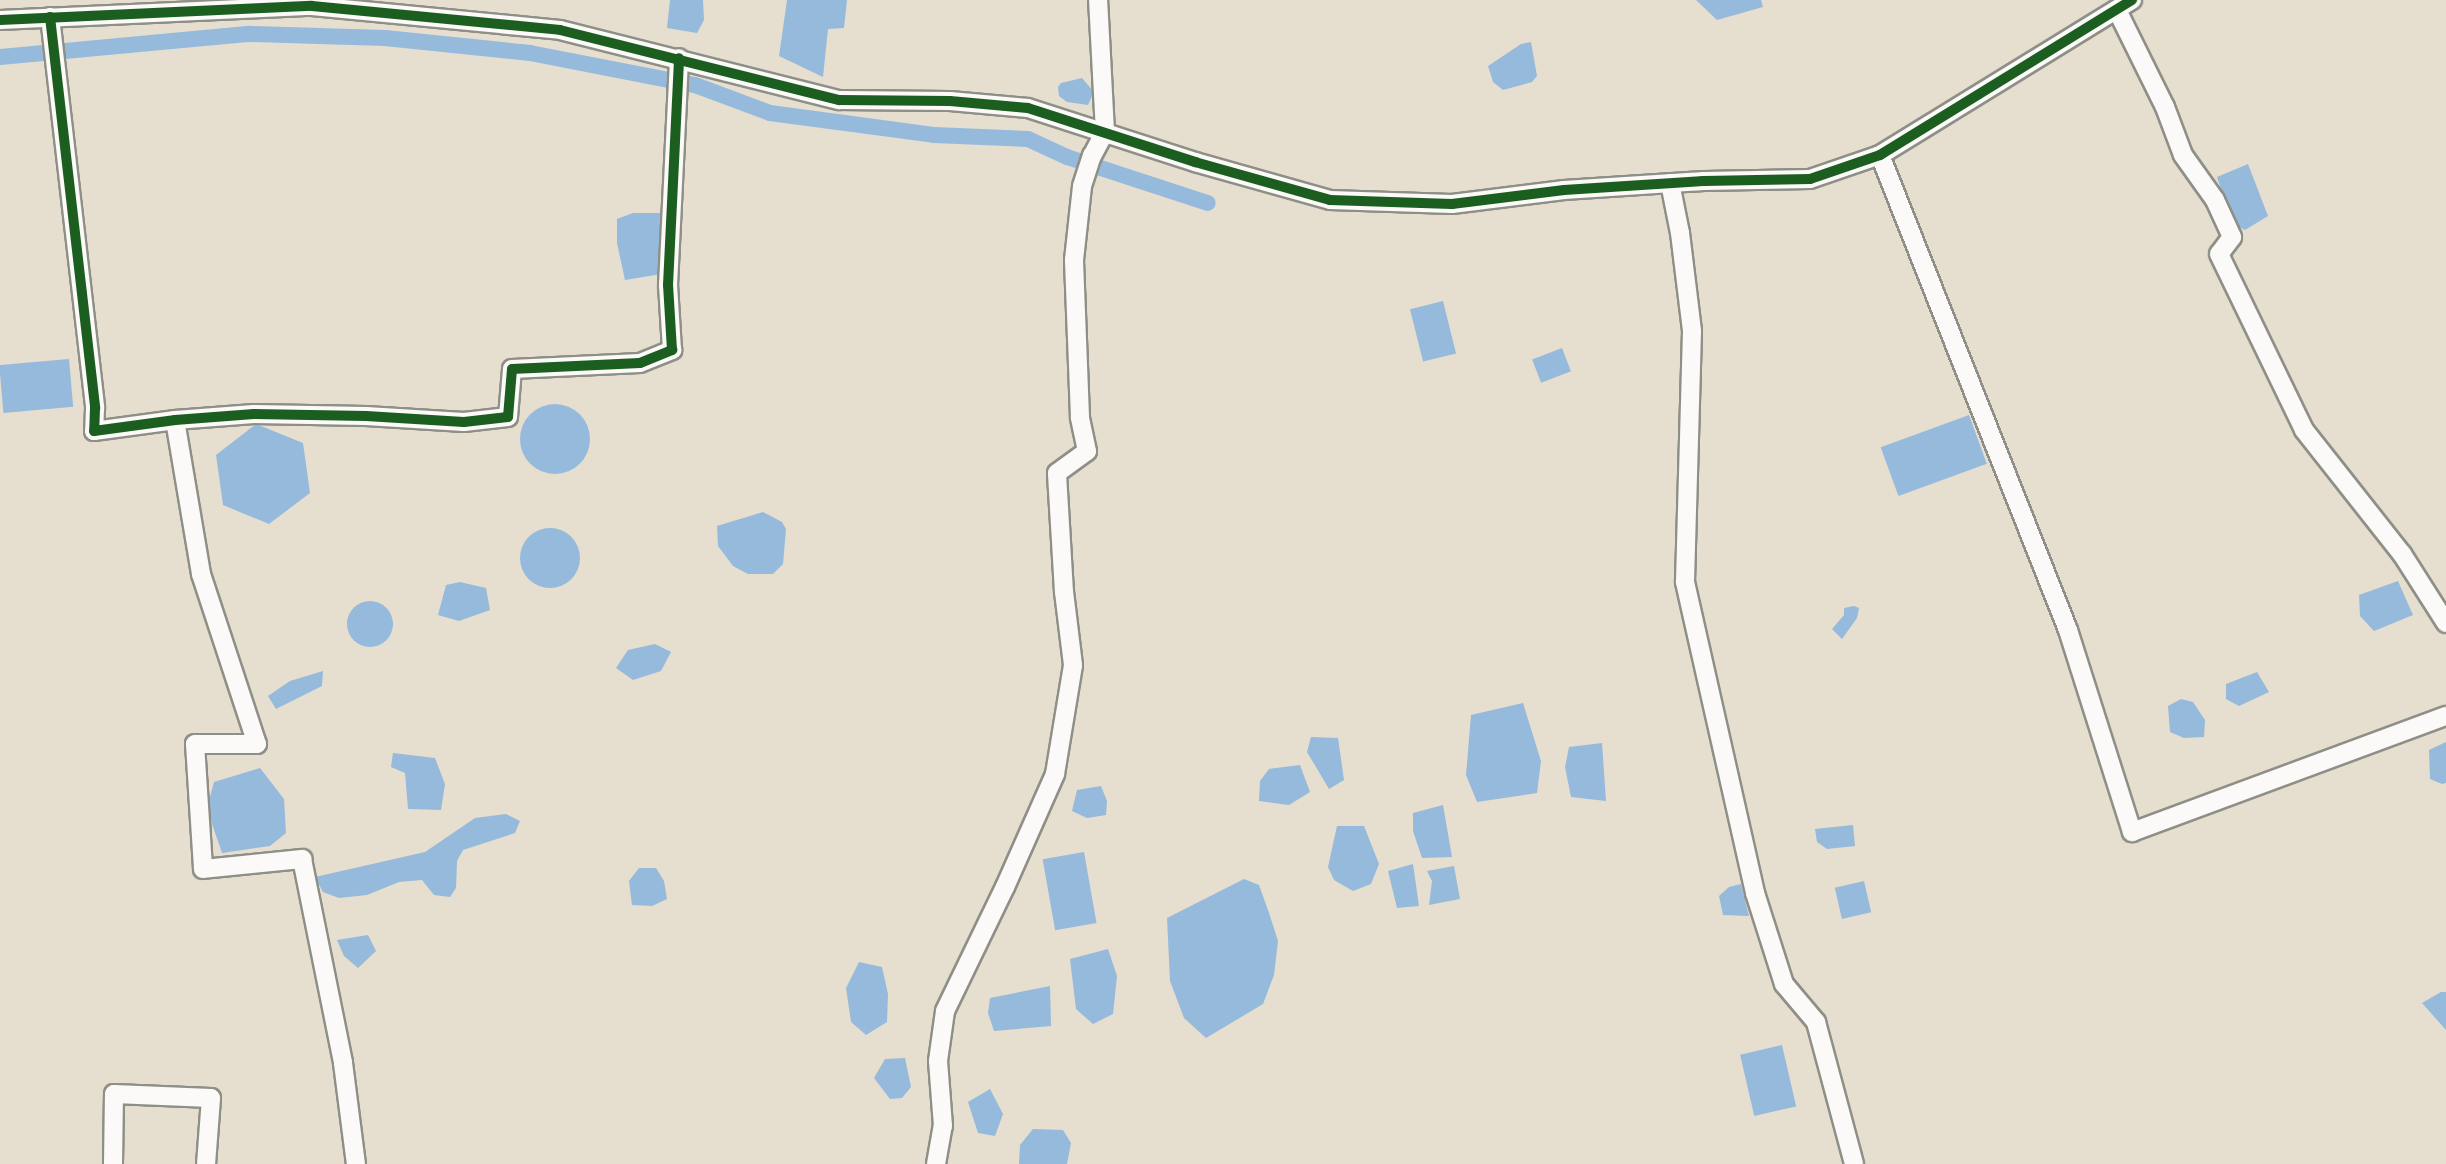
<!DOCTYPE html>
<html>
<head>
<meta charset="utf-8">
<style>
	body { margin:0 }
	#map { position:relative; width:2446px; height:1164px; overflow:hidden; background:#e6decf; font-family:Kalam,sans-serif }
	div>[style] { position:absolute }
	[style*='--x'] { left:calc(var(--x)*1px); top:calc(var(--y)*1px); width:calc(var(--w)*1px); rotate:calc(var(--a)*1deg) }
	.water>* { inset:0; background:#95badc; transform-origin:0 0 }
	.round { border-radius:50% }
	.canal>* { height:16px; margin:-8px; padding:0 8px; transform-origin:8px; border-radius:8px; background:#95badc }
	.roads { filter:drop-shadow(2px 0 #8e8f86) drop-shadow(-2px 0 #8e8f86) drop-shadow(0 2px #8e8f86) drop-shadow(0 -2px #8e8f86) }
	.street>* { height:18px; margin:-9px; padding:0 9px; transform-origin:9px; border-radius:9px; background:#fbfaf8 }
	.cycleway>* { height:10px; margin:-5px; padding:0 5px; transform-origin:5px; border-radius:5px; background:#1b5e20 }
	span { translate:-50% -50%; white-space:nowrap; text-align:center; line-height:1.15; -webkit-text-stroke:7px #fbf7ec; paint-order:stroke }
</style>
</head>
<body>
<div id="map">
	<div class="water">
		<div style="clip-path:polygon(670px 0,703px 0,704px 20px,697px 33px,667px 28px)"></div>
		<div style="clip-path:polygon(787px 0,847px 0,844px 28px,828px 29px,823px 77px,779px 56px)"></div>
		<div style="clip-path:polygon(1696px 0,1761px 0,1763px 7px,1717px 20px)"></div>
		<div style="clip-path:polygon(1531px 42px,1537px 76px,1532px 82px,1503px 90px,1493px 82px,1488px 66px,1521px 44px)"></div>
		<div style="clip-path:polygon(1082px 78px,1094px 92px,1088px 105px,1067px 102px,1059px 96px,1058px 87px,1061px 83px)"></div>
		<div style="clip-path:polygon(2248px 164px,2268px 216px,2245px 230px,2232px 223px,2217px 177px)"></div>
		<div style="clip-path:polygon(633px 213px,660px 213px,666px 252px,661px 274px,625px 280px,617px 243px,617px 219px)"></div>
		<div style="left:1443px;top:301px;width:54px;height:34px;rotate:76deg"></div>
		<div style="left:1562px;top:348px;width:25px;height:32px;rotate:69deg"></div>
		<div style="left:69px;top:359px;width:48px;height:70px;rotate:85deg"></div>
		<div class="round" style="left:520px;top:404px;width:70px;height:70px"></div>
		<div style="left:1969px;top:415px;width:52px;height:94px;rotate:70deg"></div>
		<div style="clip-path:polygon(256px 424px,303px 443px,310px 493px,269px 524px,223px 505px,216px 455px)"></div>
		<div style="clip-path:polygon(763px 512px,782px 522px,786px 529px,783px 564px,773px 574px,748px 574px,733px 566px,718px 546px,717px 526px)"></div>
		<div class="round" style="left:520px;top:528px;width:60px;height:60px"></div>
		<div style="clip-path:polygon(2398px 581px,2413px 615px,2374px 631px,2360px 616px,2359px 595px)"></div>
		<div style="clip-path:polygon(460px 582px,486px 588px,490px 610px,459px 621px,438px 615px,446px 585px)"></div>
		<div class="round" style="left:347px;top:601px;width:46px;height:46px"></div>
		<div style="clip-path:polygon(1854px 606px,1859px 608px,1857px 618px,1842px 639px,1832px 629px,1844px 615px,1844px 608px)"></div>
		<div style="clip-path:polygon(655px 644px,671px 652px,661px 671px,633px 680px,616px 668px,628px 650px)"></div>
		<div style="clip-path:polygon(323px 671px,322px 686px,276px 709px,268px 696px,290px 681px)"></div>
		<div style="clip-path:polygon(2257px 672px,2269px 692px,2239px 706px,2226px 699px,2226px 684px)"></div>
		<div style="clip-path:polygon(2181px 699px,2193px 702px,2205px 720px,2204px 737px,2184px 738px,2170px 732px,2168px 706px)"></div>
		<div style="clip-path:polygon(1523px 703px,1541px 761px,1537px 793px,1477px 802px,1466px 775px,1471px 715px)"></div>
		<div style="clip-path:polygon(1311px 737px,1338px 738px,1344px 780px,1329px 789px,1307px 752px)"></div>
		<div style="clip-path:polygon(2446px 742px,2446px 783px,2442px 784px,2430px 779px,2429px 750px)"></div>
		<div style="clip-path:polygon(1602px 743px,1606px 801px,1571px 797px,1565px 767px,1569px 747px)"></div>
		<div style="clip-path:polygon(393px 753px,435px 758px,445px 784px,441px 810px,408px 809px,405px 773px,391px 767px)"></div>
		<div style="clip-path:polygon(1300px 765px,1310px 792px,1289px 805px,1259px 801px,1260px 781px,1269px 769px)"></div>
		<div style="clip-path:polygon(260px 768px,284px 799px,286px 833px,270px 846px,222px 853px,211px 821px,209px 801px,214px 782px)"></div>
		<div style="clip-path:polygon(1101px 786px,1107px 801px,1106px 815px,1087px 818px,1072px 811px,1077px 790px)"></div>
		<div style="clip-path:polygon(1443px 805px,1452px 857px,1422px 858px,1413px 831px,1413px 813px)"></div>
		<div style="clip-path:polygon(506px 814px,520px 821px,515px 833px,463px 850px,457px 861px,456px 888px,450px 897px,434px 895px,422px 880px,399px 882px,367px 895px,339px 898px,323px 892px,315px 877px,425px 852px,475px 818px)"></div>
		<div style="clip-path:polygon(1853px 825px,1855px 846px,1827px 849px,1817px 842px,1815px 829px)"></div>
		<div style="clip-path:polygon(1337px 826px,1364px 826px,1379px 864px,1371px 884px,1353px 891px,1334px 880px,1328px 867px)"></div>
		<div style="left:1084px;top:852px;width:72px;height:42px;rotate:80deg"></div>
		<div style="clip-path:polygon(1413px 864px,1419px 906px,1397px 908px,1388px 871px)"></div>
		<div style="clip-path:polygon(1454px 866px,1460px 899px,1429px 905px,1432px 881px,1427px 871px)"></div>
		<div style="clip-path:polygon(639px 868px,656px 868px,664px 881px,667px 899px,652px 906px,632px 905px,629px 881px)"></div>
		<div style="clip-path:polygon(1244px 879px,1259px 885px,1269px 913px,1278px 941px,1274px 975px,1263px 1004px,1206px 1038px,1184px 1018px,1170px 981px,1167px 918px)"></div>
		<div style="left:1864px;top:881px;width:32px;height:30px;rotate:77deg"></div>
		<div style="clip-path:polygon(1741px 884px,1749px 916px,1723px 915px,1719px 896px,1729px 887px)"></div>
		<div style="clip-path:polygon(368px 935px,376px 951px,358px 968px,344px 956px,337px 940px)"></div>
		<div style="clip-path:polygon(1108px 949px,1117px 976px,1113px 1014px,1093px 1024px,1076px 1009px,1070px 959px)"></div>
		<div style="clip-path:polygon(859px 962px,882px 967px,888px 994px,887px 1022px,866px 1035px,851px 1022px,846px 988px)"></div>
		<div style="clip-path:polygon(1050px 986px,1051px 1026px,994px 1031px,988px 1013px,990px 998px)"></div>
		<div style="clip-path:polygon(2441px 992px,2446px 992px,2446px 1030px,2422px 1003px)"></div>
		<div style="left:1782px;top:1045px;width:63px;height:43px;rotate:77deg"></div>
		<div style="clip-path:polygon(905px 1058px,911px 1087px,902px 1098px,890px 1099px,874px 1078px,885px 1059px)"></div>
		<div style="clip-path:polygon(990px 1089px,1003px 1114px,995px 1136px,978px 1133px,968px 1102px)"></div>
		<div style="clip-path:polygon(1033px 1129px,1063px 1130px,1071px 1143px,1067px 1164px,1019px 1164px,1020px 1145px)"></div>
	</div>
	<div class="canal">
		<div style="--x:0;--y:57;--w:251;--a:-5.3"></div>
		<div style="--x:250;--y:34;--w:135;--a:1.7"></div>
		<div style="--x:385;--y:38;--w:146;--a:5.9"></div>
		<div style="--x:530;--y:53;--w:168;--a:11"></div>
		<div style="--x:695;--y:85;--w:80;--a:20.5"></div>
		<div style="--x:770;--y:113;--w:165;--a:7.6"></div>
		<div style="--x:934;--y:135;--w:94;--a:2.4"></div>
		<div style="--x:1028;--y:139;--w:43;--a:24.8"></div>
		<div style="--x:1067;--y:157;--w:148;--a:18.1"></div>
	</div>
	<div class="roads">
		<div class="street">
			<div style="--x:2117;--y:10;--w:108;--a:63.7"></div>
			<div style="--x:2165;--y:107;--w:51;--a:69.4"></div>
			<div style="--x:2183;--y:155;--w:55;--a:54.6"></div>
			<div style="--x:2215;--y:200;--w:41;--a:65.3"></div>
			<div style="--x:2232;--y:237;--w:21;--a:127"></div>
			<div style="--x:2219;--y:254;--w:195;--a:64.2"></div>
			<div style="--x:2304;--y:430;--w:158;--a:51.7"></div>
			<div style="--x:2402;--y:554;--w:82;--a:57.5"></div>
			<div style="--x:50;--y:17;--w:394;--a:83.4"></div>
			<div style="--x:95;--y:408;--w:23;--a:92"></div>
			<div style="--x:94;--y:431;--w:82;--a:-7.7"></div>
			<div style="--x:175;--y:420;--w:79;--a:-4.3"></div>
			<div style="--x:254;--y:414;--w:112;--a:1"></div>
			<div style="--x:366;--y:416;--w:98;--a:3.5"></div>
			<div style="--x:464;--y:422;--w:44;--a:-6.5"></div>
			<div style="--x:508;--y:417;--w:48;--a:-85.2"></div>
			<div style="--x:512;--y:369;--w:128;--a:-2.7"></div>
			<div style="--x:640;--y:363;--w:35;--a:-22"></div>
			<div style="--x:672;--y:350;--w:65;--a:-93.5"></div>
			<div style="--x:668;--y:285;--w:227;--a:-87.2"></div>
			<div style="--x:0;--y:20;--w:312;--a:-2.6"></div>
			<div style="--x:312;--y:6;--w:249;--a:5.5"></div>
			<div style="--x:560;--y:30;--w:288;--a:14.1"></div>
			<div style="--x:839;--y:100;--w:111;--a:0.5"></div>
			<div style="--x:950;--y:101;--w:78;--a:5.1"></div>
			<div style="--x:1028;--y:108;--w:176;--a:17.9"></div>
			<div style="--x:1195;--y:162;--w:140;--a:15.7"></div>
			<div style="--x:1330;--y:200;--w:122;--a:1.9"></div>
			<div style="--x:1452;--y:204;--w:113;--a:-7.1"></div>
			<div style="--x:1564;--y:190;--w:140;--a:-3.7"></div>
			<div style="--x:1704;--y:181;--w:106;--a:-1.1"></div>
			<div style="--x:1810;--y:179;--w:74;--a:-18.9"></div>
			<div style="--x:1880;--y:155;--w:296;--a:-31.6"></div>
			<div style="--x:1880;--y:155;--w:511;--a:68.41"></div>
			<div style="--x:2068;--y:630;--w:212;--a:72.4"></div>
			<div style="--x:2132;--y:832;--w:335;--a:-20.3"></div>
			<div style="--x:1670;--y:183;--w:51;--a:78.7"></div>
			<div style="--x:1680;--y:233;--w:99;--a:83"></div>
			<div style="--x:1692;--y:331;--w:251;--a:91.6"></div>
			<div style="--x:1685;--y:582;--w:319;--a:77.3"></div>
			<div style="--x:1755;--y:893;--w:96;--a:72.3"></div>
			<div style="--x:1784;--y:984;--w:50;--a:49.9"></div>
			<div style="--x:1816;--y:1022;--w:147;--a:75"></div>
			<div style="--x:175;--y:420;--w:156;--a:80.4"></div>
			<div style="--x:201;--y:574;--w:179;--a:71.8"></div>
			<div style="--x:257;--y:744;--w:62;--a:180"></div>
			<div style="--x:195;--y:744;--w:125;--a:86.3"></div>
			<div style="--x:203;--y:869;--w:100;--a:-5.8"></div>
			<div style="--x:302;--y:859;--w:208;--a:78.6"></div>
			<div style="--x:343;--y:1063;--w:102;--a:82.7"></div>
			<div style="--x:113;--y:1164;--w:70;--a:-89.2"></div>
			<div style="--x:114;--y:1094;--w:97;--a:2.4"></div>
			<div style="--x:211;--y:1098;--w:66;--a:94.3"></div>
			<div style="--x:936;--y:1164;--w:39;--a:-80"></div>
			<div style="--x:943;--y:1126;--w:65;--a:-94.4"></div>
			<div style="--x:938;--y:1061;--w:50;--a:-82"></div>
			<div style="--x:945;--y:1011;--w:138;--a:-64.2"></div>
			<div style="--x:1005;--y:887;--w:124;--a:-66.1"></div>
			<div style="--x:1055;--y:774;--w:110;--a:-80.6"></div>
			<div style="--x:1073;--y:665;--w:74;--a:-97"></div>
			<div style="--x:1064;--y:592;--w:119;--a:-93.4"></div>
			<div style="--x:1057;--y:473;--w:37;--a:-36"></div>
			<div style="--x:1087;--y:451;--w:35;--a:-102"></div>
			<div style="--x:1080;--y:417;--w:157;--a:-92.2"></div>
			<div style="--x:1074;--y:260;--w:74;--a:-83.8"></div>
			<div style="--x:1082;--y:186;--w:32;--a:-72"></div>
			<div style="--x:1092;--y:156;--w:27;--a:-62"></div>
			<div style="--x:1105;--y:132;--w:132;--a:-93"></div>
		</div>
	</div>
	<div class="cycleway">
		<div style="--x:50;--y:17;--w:394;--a:83.4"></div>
		<div style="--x:95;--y:408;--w:23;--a:92"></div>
		<div style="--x:94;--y:431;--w:82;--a:-7.7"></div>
		<div style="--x:175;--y:420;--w:79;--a:-4.3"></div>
		<div style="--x:254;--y:414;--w:112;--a:1"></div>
		<div style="--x:366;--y:416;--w:98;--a:3.5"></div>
		<div style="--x:464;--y:422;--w:44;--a:-6.5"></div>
		<div style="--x:508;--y:417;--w:48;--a:-85.2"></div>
		<div style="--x:512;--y:369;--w:128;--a:-2.7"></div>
		<div style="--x:640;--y:363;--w:35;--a:-22"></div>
		<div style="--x:672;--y:350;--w:65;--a:-93.5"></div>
		<div style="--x:668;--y:285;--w:227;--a:-87.2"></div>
		<div style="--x:0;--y:20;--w:312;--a:-2.6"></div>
		<div style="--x:312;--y:6;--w:249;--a:5.5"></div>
		<div style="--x:560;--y:30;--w:288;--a:14.1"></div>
		<div style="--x:839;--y:100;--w:111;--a:0.5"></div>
		<div style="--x:950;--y:101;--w:78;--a:5.1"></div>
		<div style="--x:1028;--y:108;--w:176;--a:17.9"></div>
		<div style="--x:1195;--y:162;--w:140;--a:15.7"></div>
		<div style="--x:1330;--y:200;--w:122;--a:1.9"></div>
		<div style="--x:1452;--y:204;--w:113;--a:-7.1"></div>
		<div style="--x:1564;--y:190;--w:140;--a:-3.7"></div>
		<div style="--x:1704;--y:181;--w:106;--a:-1.1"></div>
		<div style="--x:1810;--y:179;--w:74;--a:-18.9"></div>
		<div style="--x:1880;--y:155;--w:296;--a:-31.6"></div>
	</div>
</div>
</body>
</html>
